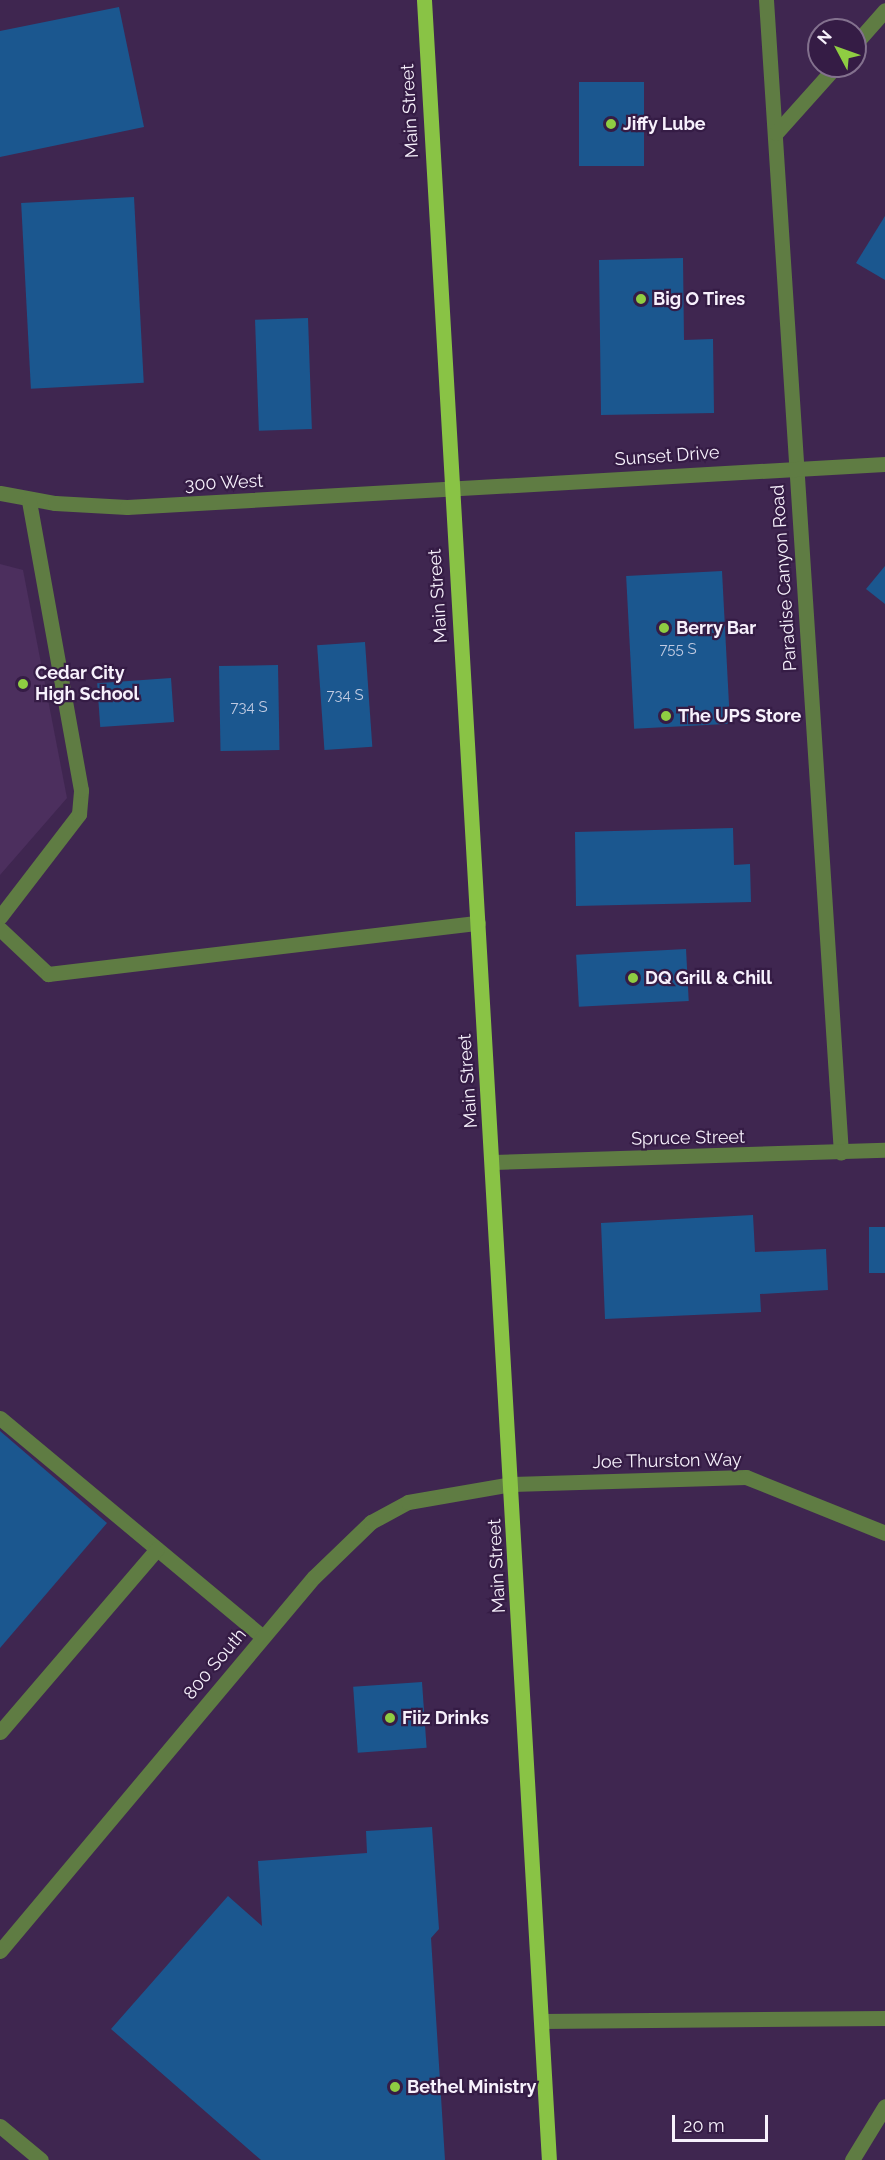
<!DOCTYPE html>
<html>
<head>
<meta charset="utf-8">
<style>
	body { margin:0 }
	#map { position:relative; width:885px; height:2160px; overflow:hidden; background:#3f2650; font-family:Raleway,sans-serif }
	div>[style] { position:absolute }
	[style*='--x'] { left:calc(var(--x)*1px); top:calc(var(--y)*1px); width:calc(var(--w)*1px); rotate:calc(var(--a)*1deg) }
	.built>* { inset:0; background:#4c2f5e }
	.building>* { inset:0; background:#1b578f; transform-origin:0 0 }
	.minor>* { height:15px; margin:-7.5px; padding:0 7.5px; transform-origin:7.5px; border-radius:7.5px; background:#5f7c43 }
	.major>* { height:15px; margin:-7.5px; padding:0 7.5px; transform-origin:7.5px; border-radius:7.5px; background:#89c345 }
	.dots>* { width:16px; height:16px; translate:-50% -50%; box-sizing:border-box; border:3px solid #351c45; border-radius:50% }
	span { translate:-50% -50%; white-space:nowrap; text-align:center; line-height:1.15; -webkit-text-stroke:4.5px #351c45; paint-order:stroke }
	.number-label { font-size:15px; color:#c0cae1 }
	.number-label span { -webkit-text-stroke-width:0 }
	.street-label { font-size:18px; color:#f7f1fc }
	.poi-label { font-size:18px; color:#f7f1fc; font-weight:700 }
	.left { translate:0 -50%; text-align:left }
	.north { position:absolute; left:807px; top:18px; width:60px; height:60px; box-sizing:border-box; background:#351c45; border:2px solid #83718e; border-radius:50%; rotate:311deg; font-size:16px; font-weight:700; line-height:24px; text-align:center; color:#f7f1fc }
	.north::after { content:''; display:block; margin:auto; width:21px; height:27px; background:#8fcd42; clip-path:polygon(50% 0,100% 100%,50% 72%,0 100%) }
	.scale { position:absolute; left:672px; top:2115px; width:96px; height:27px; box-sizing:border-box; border:3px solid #f7f1fc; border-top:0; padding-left:8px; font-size:18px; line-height:21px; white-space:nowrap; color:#f7f1fc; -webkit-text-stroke:4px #351c45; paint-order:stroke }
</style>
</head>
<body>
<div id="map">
	<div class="built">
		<div style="clip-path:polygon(0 564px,23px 570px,67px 798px,0 875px)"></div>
	</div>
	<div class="building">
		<div style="clip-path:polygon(119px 7px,144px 127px,0 157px,0 31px)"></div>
		<div style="left:579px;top:82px;width:65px;height:84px"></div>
		<div style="left:134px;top:197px;width:186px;height:113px;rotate:87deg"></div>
		<div style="clip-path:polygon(885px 216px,885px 280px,856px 263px)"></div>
		<div style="clip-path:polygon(683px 258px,684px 340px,713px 339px,714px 413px,601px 415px,599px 260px)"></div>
		<div style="left:308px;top:318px;width:111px;height:53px;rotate:88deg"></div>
		<div style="clip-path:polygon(885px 566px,885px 604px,866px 589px)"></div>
		<div style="left:722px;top:571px;width:153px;height:96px;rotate:87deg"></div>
		<div style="left:365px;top:642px;width:105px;height:48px;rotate:86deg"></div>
		<div style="left:278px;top:665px;width:85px;height:59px;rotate:89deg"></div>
		<div style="left:171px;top:678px;width:44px;height:74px;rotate:86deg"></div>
		<div style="clip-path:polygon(733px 828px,734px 865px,750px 864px,751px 902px,576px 906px,575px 832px)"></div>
		<div style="left:686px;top:949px;width:52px;height:110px;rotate:87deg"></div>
		<div style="clip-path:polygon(753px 1215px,755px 1252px,826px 1249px,828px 1290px,760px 1294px,761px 1312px,605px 1319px,601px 1223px)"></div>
		<div style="left:869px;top:1227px;width:16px;height:46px"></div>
		<div style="clip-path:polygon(0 1431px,107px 1523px,0 1648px)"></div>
		<div style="left:422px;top:1682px;width:66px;height:69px;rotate:86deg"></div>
		<div style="clip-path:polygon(432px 1827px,439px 1929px,431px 1938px,445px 2160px,261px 2160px,111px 2029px,228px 1896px,262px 1926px,258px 1861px,367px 1853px,366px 1831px)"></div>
	</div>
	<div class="minor">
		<div style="--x:766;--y:0;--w:1155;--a:86.28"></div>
		<div style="--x:855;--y:44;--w:45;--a:-48.6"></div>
		<div style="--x:776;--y:133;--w:90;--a:-48.2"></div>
		<div style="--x:0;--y:493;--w:56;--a:10.3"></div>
		<div style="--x:55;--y:503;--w:72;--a:3.2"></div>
		<div style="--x:127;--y:507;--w:759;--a:-3.25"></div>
		<div style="--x:0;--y:917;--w:130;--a:-52.5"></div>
		<div style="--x:79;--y:814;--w:24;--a:-85"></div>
		<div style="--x:81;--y:790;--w:295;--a:-100.2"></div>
		<div style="--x:0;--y:929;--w:66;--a:43.2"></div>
		<div style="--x:48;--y:974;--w:433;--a:-6.8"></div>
		<div style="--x:493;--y:1162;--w:392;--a:-1.8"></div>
		<div style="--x:0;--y:1418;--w:342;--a:39.8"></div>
		<div style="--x:0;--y:1732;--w:241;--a:-49.4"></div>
		<div style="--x:0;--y:1951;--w:488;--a:-50"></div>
		<div style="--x:314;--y:1577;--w:79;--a:-44"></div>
		<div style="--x:371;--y:1522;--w:42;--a:-28.4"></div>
		<div style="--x:408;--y:1502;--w:106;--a:-9.8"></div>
		<div style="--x:512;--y:1484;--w:234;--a:-1.7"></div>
		<div style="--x:746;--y:1477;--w:150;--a:21.9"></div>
		<div style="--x:541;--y:2021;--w:344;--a:-0.5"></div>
		<div style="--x:0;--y:2126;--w:53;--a:39.7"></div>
		<div style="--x:852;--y:2160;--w:63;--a:-58.6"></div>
	</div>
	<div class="major">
		<div style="--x:424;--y:0;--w:2164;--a:86.69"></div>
	</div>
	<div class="dots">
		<div style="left:611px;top:124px;background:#8fcd42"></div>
		<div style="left:641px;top:299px;background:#8fcd42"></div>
		<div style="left:664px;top:628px;background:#8fcd42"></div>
		<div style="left:23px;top:684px;background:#8fcd42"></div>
		<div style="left:666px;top:716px;background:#8fcd42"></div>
		<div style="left:633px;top:978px;background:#8fcd42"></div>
		<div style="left:390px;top:1718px;background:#8fcd42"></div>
		<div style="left:395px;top:2087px;background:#8fcd42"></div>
	</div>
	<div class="number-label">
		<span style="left:678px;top:650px">755 S</span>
		<span style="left:345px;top:696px">734 S</span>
		<span style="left:249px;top:708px">734 S</span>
	</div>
	<div class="street-label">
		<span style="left:410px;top:111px;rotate:-93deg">Main Street</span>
		<span style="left:667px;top:456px;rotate:-4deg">Sunset Drive</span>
		<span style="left:224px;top:483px;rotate:-3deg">300 West</span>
		<span style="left:784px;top:578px;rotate:-94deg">Paradise Canyon Road</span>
		<span style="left:438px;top:596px;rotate:-94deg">Main Street</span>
		<span style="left:468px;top:1081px;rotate:-94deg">Main Street</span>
		<span style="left:688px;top:1138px;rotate:-1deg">Spruce Street</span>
		<span style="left:667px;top:1461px;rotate:-1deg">Joe Thurston Way</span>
		<span style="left:497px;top:1566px;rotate:-93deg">Main Street</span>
		<span style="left:215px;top:1664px;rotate:-50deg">800 South</span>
	</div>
	<div class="poi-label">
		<span class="left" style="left:623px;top:124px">Jiffy Lube</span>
		<span class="left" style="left:653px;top:299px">Big O Tires</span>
		<span class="left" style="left:676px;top:628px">Berry Bar</span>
		<span class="left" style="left:35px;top:684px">Cedar City<br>High School</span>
		<span class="left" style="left:678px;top:716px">The UPS Store</span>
		<span class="left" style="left:645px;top:978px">DQ Grill &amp; Chill</span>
		<span class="left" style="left:402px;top:1718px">Fiiz Drinks</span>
		<span class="left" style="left:407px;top:2087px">Bethel Ministry</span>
	</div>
	<div class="north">N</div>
	<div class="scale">20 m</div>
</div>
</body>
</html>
